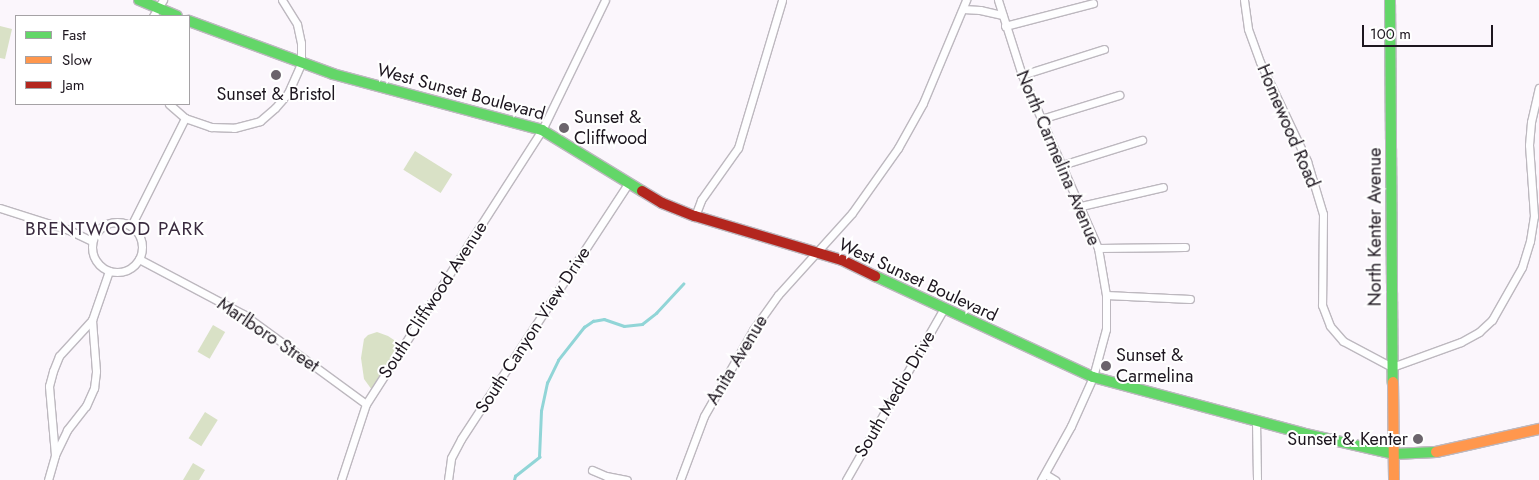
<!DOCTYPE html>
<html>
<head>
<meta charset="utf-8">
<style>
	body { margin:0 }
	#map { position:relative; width:1539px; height:480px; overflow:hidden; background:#fbf6fc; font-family:Jost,sans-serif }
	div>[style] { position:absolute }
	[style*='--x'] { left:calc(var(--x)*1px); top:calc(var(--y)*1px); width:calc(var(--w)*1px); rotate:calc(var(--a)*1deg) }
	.green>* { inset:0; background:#d9e1c6; transform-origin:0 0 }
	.stream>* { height:2.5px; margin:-1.25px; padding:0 1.25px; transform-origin:1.25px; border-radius:1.25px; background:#91d5d7 }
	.roads { filter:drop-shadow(1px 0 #bdb8bf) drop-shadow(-1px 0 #bdb8bf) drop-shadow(0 1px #bdb8bf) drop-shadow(0 -1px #bdb8bf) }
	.street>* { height:7px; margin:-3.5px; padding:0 3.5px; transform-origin:3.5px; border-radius:3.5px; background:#fefeff }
	.street>.ring { margin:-3.5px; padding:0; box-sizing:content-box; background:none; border:7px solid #fefeff; border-radius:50% }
	.fast>* { height:10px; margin:-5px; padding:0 5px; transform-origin:5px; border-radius:5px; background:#63d668 }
	.slow>* { height:10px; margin:-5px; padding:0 5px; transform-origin:5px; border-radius:5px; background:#ff974d }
	.jam>* { height:10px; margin:-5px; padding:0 5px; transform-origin:5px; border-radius:5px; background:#b3261e }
	.dots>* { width:14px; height:14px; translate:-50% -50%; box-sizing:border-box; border:2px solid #fff; border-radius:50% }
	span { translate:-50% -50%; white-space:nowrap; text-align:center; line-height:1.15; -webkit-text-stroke:4px #fff; paint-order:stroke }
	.street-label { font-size:18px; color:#1d161f }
	.poi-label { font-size:18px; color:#1d161f }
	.left { translate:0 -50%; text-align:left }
	.right { translate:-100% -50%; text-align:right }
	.neighbourhood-label { font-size:19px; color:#3a2b3f; letter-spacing:1px }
	.legend { position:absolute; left:15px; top:15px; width:175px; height:90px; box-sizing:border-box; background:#fff; border:1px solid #a5a2a5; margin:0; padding:6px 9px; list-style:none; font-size:15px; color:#1d161f }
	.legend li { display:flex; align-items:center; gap:10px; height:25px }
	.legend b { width:25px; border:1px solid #a5a2a5 }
	.scale { position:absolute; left:1362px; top:25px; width:131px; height:22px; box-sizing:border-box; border:2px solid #1d161f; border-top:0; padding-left:6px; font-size:15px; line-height:18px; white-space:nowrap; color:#1d161f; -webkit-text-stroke:4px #fff; paint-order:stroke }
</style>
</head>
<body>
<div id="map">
	<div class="green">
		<div style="clip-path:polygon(0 26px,12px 29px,5px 59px,0 58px)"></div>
		<div style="left:415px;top:151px;width:44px;height:22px;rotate:32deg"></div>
		<div style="left:213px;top:325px;width:14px;height:31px;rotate:30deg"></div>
		<div style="clip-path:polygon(377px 332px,388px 336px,400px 344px,372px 390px,364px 379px,361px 358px,364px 339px,368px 335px)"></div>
		<div style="left:205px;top:412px;width:15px;height:31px;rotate:32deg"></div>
		<div style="clip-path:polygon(193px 463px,205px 470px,199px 480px,183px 480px)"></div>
	</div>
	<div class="stream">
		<div style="--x:514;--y:480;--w:4;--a:-76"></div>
		<div style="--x:515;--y:476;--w:31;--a:-38"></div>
		<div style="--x:539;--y:457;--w:46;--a:-87.5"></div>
		<div style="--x:541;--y:411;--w:29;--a:-78"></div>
		<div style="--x:547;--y:383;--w:25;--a:-64"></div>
		<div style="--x:558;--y:360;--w:42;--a:-51.8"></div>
		<div style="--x:584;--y:327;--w:11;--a:-34"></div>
		<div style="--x:593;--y:321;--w:11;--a:-10"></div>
		<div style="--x:604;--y:319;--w:21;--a:19"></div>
		<div style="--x:624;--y:326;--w:18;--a:-6"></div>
		<div style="--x:642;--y:324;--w:18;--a:-38"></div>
		<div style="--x:656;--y:313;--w:40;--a:-47"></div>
	</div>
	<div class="roads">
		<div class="street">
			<div style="--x:998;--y:0;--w:79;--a:72.3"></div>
			<div style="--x:1022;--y:75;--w:189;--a:66.3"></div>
			<div style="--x:1098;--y:248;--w:48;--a:80.3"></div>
			<div style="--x:1106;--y:295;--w:34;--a:90"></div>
			<div style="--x:1106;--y:329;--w:50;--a:105.2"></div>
			<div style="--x:1093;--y:377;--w:54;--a:114.2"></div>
			<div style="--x:1071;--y:426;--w:62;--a:119.1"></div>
			<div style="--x:1244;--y:0;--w:29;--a:82"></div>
			<div style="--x:1248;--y:29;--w:35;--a:70"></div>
			<div style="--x:1260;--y:62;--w:110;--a:64.6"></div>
			<div style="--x:1307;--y:161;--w:55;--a:73.2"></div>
			<div style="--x:1323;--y:214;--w:91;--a:90.6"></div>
			<div style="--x:1322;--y:305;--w:22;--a:69"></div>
			<div style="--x:1330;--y:326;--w:20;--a:49"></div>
			<div style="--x:1343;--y:341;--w:55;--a:28"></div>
			<div style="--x:1392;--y:367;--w:73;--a:-19.9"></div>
			<div style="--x:1461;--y:342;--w:21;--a:-29"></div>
			<div style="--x:1479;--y:332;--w:18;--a:-43"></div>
			<div style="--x:1492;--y:320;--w:61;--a:-60.5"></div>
			<div style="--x:1522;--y:267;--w:27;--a:-73"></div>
			<div style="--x:1530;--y:241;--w:25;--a:-81"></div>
			<div style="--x:1534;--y:216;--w:71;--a:-94"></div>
			<div style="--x:1529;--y:145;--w:23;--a:-85"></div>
			<div style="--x:1531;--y:122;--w:35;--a:-77"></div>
			<div style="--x:963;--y:9;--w:17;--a:3"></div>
			<div style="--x:980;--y:10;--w:23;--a:13"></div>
			<div style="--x:153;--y:16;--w:19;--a:-58"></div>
			<div style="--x:1005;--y:26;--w:91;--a:-14.6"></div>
			<div style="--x:1022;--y:75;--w:86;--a:-17.6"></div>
			<div style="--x:169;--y:104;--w:21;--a:41"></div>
			<div style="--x:185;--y:118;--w:28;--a:19"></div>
			<div style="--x:211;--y:127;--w:23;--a:2"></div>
			<div style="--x:234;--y:128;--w:27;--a:-15"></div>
			<div style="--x:260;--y:121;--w:20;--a:-41"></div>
			<div style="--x:275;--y:108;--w:20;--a:-49"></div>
			<div style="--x:288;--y:93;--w:32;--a:-66"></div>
			<div style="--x:301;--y:64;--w:21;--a:-90"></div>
			<div style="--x:301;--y:43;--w:19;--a:-102"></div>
			<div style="--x:297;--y:24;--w:28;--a:-122"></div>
			<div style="--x:1041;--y:119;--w:82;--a:-17.1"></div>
			<div style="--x:1062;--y:165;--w:84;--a:-17.4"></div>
			<div style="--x:1081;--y:206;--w:84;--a:-13"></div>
			<div style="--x:0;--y:208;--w:72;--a:17.7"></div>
			<div style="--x:69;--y:230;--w:25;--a:26"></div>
			<div style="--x:695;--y:216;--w:17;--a:-69"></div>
			<div style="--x:701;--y:200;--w:64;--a:-54.6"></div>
			<div style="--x:738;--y:148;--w:154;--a:-73.4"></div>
			<div class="ring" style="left:92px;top:222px;width:43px;height:43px"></div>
			<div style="--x:131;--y:226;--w:121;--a:-63.4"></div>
			<div style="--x:1098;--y:248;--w:87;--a:-0.7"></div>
			<div style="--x:139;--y:259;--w:118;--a:27.9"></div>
			<div style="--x:243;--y:314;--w:152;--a:36.2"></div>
			<div style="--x:1106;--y:295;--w:84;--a:2.7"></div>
			<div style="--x:1256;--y:421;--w:59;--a:89"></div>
			<div style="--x:55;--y:455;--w:69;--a:-95"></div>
			<div style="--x:49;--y:386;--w:16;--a:-75"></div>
			<div style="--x:53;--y:371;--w:16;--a:-68"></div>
			<div style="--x:59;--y:356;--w:49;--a:-47.5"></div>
			<div style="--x:92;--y:320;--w:52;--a:-70.9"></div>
			<div style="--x:592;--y:470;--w:15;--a:23"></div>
			<div style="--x:606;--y:476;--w:21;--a:11"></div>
			<div style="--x:1045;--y:474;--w:12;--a:31"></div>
			<div style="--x:48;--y:480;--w:26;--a:-74"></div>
			<div style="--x:55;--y:455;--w:28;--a:-64"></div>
			<div style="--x:67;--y:430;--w:31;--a:-52"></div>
			<div style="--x:86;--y:406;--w:20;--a:-66"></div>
			<div style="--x:94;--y:388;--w:17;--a:-83"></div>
			<div style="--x:96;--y:371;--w:51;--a:-94.5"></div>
			<div style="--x:341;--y:480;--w:80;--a:-71.8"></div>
			<div style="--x:366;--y:404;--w:326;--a:-57.3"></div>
			<div style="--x:542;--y:130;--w:144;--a:-64.1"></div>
			<div style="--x:448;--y:480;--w:22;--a:-82"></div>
			<div style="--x:451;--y:458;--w:21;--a:-62"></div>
			<div style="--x:461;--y:439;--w:305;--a:-56.8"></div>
			<div style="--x:680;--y:480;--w:68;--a:-69.4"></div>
			<div style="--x:704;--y:416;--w:99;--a:-60.3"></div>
			<div style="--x:753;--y:330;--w:43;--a:-54.5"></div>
			<div style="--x:778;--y:295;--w:110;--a:-47.9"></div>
			<div style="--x:852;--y:213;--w:80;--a:-54.7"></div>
			<div style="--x:898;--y:148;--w:51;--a:-60.9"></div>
			<div style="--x:923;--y:103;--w:112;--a:-67.3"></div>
			<div style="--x:846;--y:480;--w:198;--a:-60.3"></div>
		</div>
		<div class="fast">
			<div style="--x:139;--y:0;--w:41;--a:22.8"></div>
			<div style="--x:1390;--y:0;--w:382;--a:89.6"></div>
			<div style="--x:189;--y:21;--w:153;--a:20.2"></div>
			<div style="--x:333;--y:74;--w:216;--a:15"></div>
			<div style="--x:542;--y:130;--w:117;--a:31.4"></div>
			<div style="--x:875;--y:276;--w:240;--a:24.9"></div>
			<div style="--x:1093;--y:377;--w:216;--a:15"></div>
			<div style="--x:1302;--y:433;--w:94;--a:12.9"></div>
			<div style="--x:1394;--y:454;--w:42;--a:-2.7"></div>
		</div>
		<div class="slow">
			<div style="--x:1393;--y:382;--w:98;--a:89.4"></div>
			<div style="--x:1436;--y:452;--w:106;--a:-12.6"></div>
		</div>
		<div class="jam">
			<div style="--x:642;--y:191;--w:23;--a:31"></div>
			<div style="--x:662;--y:203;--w:35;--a:22"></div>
			<div style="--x:695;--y:216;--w:153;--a:16.7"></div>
			<div style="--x:842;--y:260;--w:37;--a:26"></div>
		</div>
	</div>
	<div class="dots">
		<div style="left:276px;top:75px;background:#6b646c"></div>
		<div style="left:564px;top:128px;background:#6b646c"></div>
		<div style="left:1106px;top:366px;background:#6b646c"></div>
		<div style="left:1418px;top:439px;background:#6b646c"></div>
	</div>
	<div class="street-label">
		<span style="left:461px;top:92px;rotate:15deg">West Sunset Boulevard</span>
		<span style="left:1288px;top:126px;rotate:67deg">Homewood Road</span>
		<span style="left:1058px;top:158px;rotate:67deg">North Carmelina Avenue</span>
		<span style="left:1375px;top:227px;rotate:-90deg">North Kenter Avenue</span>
		<span style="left:918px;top:280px;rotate:25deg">West Sunset Boulevard</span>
		<span style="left:433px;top:300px;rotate:-57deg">South Cliffwood Avenue</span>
		<span style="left:533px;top:330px;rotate:-57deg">South Canyon View Drive</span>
		<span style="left:268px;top:335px;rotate:34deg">Marlboro Street</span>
		<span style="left:737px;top:360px;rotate:-59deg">Anita Avenue</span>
		<span style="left:895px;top:394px;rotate:-60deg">South Medio Drive</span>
	</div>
	<div class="poi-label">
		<span style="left:276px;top:94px">Sunset &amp; Bristol</span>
		<span class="left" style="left:574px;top:128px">Sunset &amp;<br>Cliffwood</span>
		<span class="left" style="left:1116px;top:366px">Sunset &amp;<br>Carmelina</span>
		<span class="right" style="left:1408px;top:439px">Sunset &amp; Kenter</span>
	</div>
	<div class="neighbourhood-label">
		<span style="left:115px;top:229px">BRENTWOOD PARK</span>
	</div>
	<ul class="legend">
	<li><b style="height:6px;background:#63d668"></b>Fast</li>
	<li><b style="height:6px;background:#ff974d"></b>Slow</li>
	<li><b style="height:6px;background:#b3261e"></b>Jam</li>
	</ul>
	<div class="scale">100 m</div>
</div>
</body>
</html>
